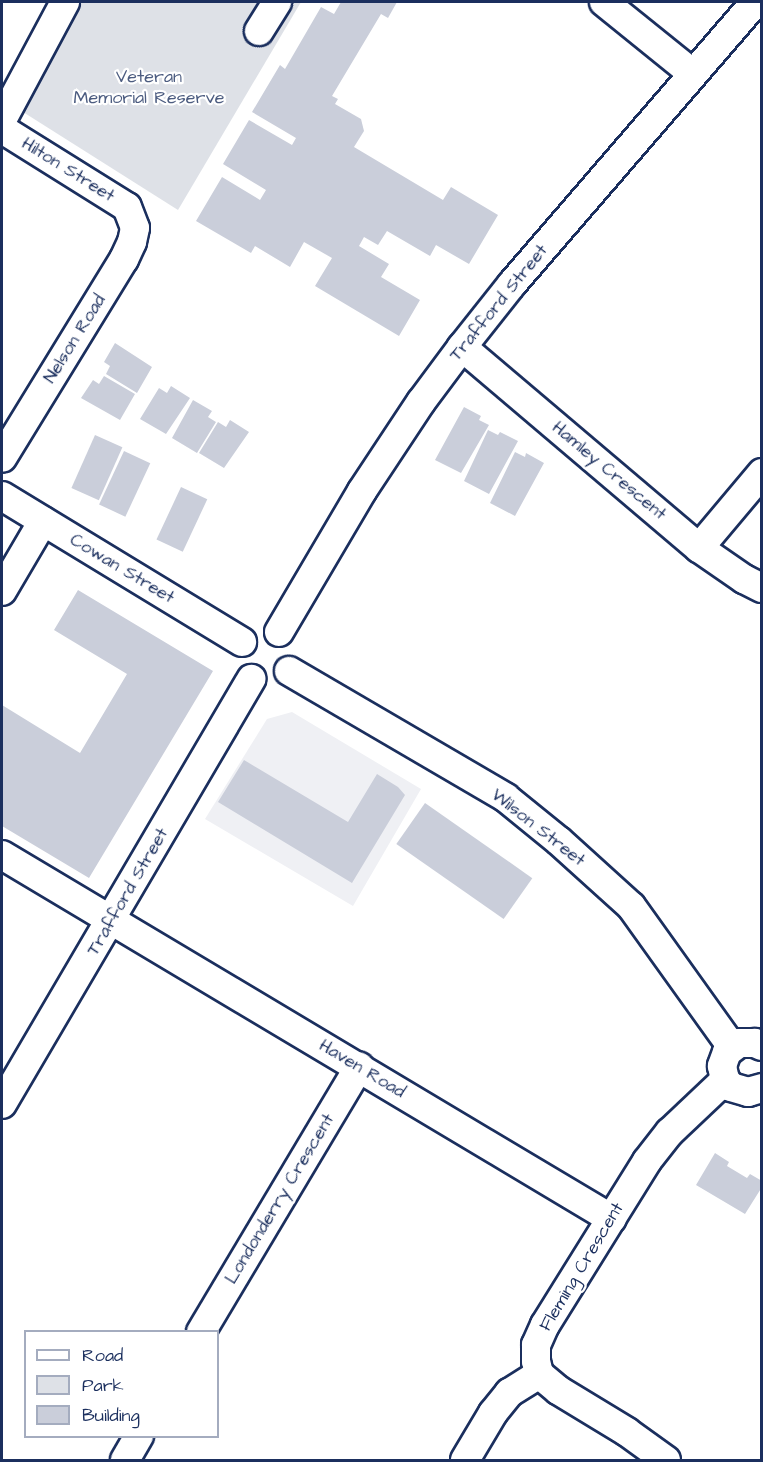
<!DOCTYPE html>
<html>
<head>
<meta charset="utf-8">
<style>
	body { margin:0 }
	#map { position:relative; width:763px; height:1462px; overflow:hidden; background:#fff; font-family:"Architects Daughter",sans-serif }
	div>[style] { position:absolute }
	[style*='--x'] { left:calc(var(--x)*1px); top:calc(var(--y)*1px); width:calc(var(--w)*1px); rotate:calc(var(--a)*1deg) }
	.built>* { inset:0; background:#eff0f4 }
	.green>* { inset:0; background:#dee1e7 }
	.building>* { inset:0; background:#caceda; transform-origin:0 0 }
	.roads { filter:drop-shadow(2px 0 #1b2f5e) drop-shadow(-2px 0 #1b2f5e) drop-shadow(0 2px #1b2f5e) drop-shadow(0 -2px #1b2f5e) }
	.minor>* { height:28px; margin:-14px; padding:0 14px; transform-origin:14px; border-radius:14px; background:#fff }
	span { translate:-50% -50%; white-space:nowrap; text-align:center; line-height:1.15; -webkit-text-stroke:4.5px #fff; paint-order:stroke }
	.park-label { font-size:18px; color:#4c5c80 }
	.street-label { font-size:18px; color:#1b2f5e }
	.frame { position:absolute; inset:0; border:3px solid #1b2f5e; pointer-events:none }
	.legend { position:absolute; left:24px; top:1330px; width:195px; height:108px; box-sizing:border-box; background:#fff; border:2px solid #a4acbf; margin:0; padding:8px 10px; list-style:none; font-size:18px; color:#1b2f5e }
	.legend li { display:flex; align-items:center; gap:12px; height:30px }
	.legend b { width:30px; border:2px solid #a4acbf }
</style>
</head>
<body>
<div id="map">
	<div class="built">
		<div style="clip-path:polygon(292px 712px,421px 789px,353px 906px,205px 819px,267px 719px)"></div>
	</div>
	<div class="green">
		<div style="clip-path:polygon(79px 2px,301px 2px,178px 210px,23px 112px)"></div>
	</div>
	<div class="building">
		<div style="clip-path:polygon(341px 2px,397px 2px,388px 18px,381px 14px,332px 96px,338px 99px,335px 104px,361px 119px,364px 131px,354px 147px,443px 200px,451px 187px,498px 215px,469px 264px,436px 245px,430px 256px,387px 231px,378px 245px,364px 237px,359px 246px,389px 264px,381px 277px,420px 300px,399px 336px,315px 286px,332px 258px,304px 242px,290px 267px,255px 246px,251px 253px,196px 221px,222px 177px,260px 200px,266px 190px,223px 164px,249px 120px,292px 145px,296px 138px,252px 112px,280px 65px,285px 69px,321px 7px,334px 14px)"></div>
		<div style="clip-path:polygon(115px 343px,152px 367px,137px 393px,106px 374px,110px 366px,104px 362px)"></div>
		<div style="clip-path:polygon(104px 376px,135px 394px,120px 420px,81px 398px,93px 380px,99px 384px)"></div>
		<div style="clip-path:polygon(171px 386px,190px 398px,166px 434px,140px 419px,159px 388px,167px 393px)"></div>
		<div style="clip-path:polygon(193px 400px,212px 411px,208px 417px,216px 422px,197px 453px,172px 438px)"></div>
		<div style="clip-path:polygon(464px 407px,481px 416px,479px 420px,489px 425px,461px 473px,435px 460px)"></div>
		<div style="clip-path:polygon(230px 420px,249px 432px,224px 468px,199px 453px,218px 422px,226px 427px)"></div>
		<div style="clip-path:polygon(488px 430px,498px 435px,500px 432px,518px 441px,489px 494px,464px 481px)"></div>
		<div style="left:95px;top:435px;width:30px;height:58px;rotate:24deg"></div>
		<div style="left:124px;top:451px;width:29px;height:59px;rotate:25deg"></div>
		<div style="clip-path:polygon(515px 452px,525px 457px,526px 453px,544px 463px,515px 516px,490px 503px)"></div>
		<div style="left:181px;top:487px;width:29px;height:58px;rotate:25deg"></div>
		<div style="clip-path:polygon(78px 590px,213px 671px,89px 878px,2px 826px,2px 705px,80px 753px,127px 674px,54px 630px)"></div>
		<div style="clip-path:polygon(244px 760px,348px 822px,377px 774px,398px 787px,405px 795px,352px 883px,218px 802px)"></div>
		<div style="left:425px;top:803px;width:131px;height:50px;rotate:35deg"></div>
		<div style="clip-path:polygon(715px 1153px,729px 1162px,727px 1166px,747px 1178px,750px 1174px,762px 1181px,762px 1187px,745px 1214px,696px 1185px)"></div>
	</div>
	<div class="roads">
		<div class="minor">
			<div style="--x:604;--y:2;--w:113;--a:38.9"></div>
			<div style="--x:259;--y:31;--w:34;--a:-58"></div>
			<div style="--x:2;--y:120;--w:134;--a:-61.9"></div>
			<div style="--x:2;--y:129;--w:147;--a:32"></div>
			<div style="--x:127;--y:207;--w:22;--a:69"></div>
			<div style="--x:135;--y:228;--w:14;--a:102"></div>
			<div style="--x:132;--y:242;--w:19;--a:115"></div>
			<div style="--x:124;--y:259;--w:233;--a:121.5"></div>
			<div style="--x:462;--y:347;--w:311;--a:40.3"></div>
			<div style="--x:699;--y:548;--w:55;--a:34.6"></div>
			<div style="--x:744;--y:579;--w:20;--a:27"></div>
			<div style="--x:2;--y:496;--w:281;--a:31.3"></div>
			<div style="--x:699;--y:548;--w:98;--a:-50"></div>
			<div style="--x:2;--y:591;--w:81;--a:-59.6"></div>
			<div style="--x:279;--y:632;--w:164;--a:-59.5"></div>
			<div style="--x:362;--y:491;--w:107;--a:-56.5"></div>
			<div style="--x:421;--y:402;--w:69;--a:-53.3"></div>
			<div style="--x:462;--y:347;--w:80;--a:-51.6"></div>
			<div style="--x:512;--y:284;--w:372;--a:-49.2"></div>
			<div style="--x:289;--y:671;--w:251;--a:30.3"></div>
			<div style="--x:506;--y:798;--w:68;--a:39.1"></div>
			<div style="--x:559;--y:841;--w:97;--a:42.1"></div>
			<div style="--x:631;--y:906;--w:173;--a:54.4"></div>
			<div style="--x:2;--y:855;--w:710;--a:30.83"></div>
			<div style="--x:762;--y:1046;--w:8;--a:-157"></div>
			<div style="--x:755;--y:1043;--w:16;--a:180"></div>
			<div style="--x:739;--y:1043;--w:15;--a:143"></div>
			<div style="--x:727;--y:1052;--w:15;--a:110"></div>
			<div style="--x:722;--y:1066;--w:14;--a:78"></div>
			<div style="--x:725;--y:1080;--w:9;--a:49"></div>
			<div style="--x:731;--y:1087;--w:18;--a:16"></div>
			<div style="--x:748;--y:1092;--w:15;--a:-16"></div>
			<div style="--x:2;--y:1104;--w:493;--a:-59.6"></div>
			<div style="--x:201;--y:1332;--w:309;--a:-59.2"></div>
			<div style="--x:539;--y:1374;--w:25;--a:40"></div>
			<div style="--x:558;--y:1390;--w:81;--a:31.3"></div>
			<div style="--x:627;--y:1432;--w:48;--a:35.7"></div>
			<div style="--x:125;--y:1460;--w:28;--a:-60"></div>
			<div style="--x:465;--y:1460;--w:55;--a:-59.2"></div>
			<div style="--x:493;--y:1413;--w:26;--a:-51"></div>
			<div style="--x:509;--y:1393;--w:36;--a:-32"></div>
			<div style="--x:539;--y:1374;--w:13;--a:-103"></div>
			<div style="--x:536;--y:1361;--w:16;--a:-90"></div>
			<div style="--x:536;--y:1345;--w:22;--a:-66"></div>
			<div style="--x:545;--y:1325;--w:193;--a:-58.1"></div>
			<div style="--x:647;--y:1161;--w:37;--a:-52"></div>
			<div style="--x:670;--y:1132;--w:76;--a:-43.4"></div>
		</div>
	</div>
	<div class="park-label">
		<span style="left:149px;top:88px">Veteran<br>Memorial Reserve</span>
	</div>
	<div class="street-label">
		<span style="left:68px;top:170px;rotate:32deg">Hilton Street</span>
		<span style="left:499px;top:303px;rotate:-51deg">Trafford Street</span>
		<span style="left:75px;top:339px;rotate:-58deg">Nelson Road</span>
		<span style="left:609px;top:471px;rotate:40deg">Hamley Crescent</span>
		<span style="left:122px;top:569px;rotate:31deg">Cowan Street</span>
		<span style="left:538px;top:828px;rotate:38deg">Wilson Street</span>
		<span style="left:128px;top:892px;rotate:-60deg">Trafford Street</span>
		<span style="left:362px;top:1069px;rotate:31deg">Haven Road</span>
		<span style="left:280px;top:1199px;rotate:-59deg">Londonderry Crescent</span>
		<span style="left:582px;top:1267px;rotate:-59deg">Fleming Crescent</span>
	</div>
	<div class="frame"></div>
	<ul class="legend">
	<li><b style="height:8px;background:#fff"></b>Road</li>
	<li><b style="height:16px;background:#dee1e7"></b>Park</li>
	<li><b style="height:16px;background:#caceda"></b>Building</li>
	</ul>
</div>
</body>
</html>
